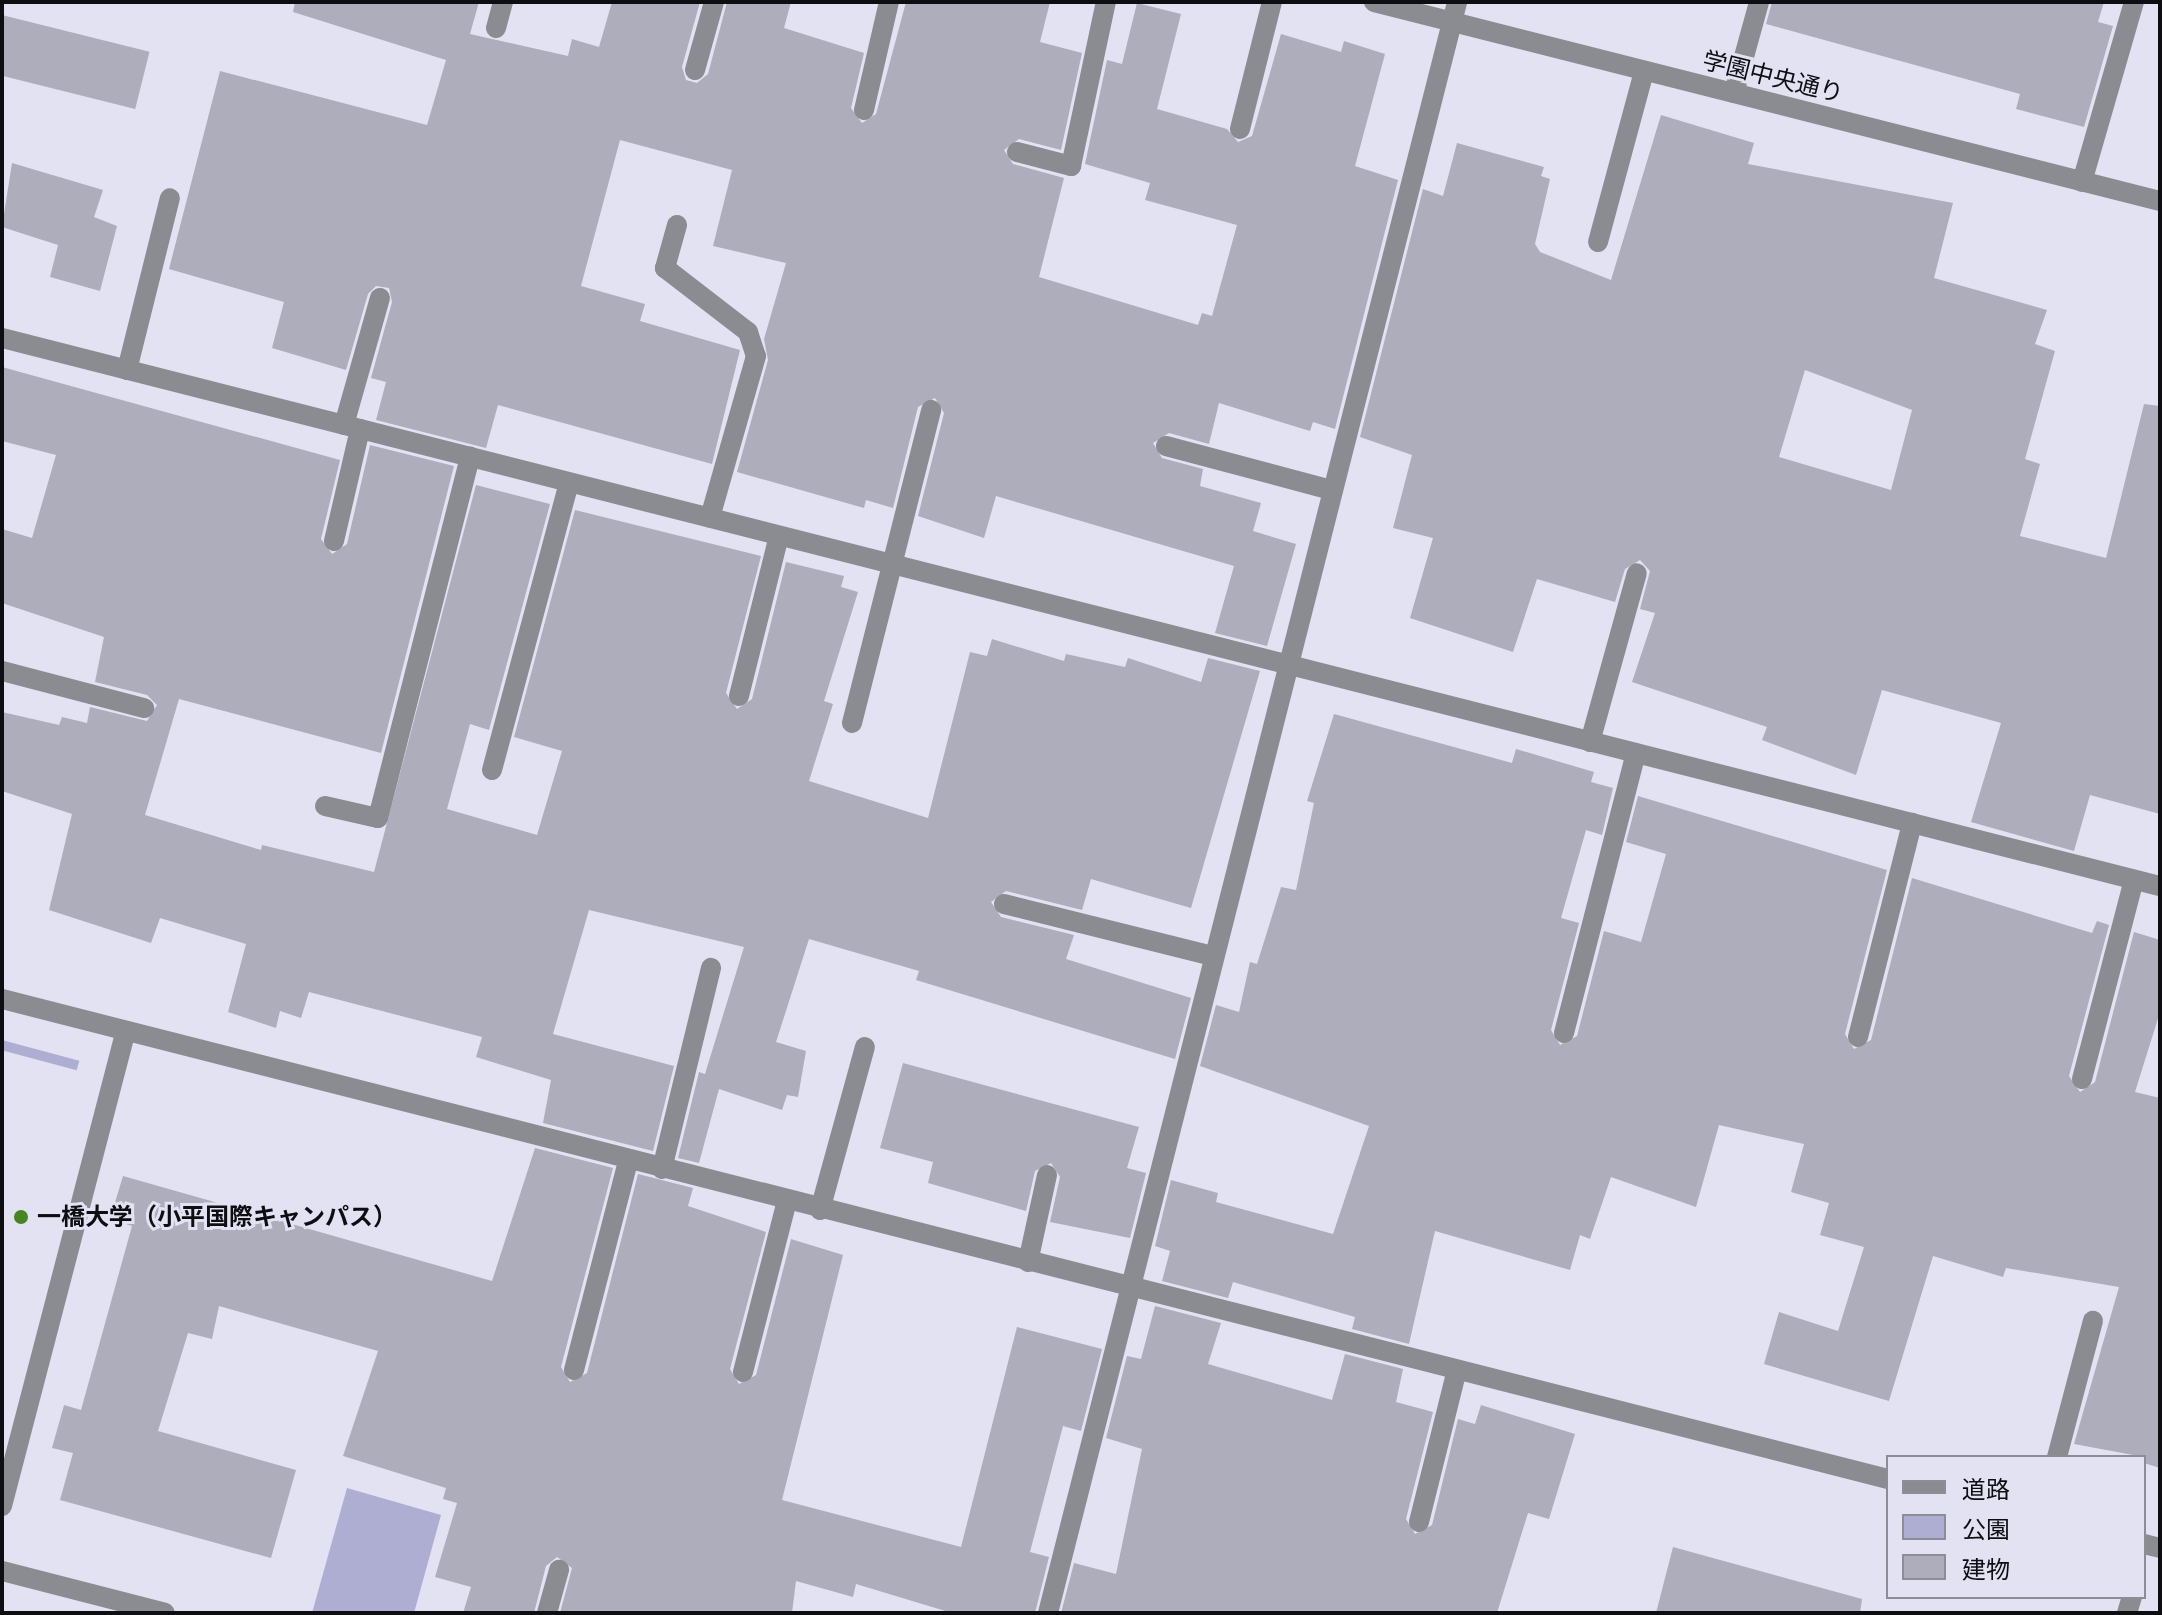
<!DOCTYPE html>
<html>
<head>
<meta charset="utf-8">
<style>
	body { margin:0 }
	#map { position:relative; width:2162px; height:1615px; overflow:hidden; background:#e3e2f2; font-family:"Asap Condensed","Noto Sans JP",sans-serif }
	div>[style] { position:absolute }
	[style*='--x'] { left:calc(var(--x)*1px); top:calc(var(--y)*1px); width:calc(var(--w)*1px); rotate:calc(var(--a)*1deg) }
	.green>* { inset:0; background:#aeadd2; transform-origin:0 0 }
	.building>* { inset:0; background:#adadbc; transform-origin:0 0 }
	.minor>* { height:20px; margin:-10px; padding:0 10px; transform-origin:10px; border-radius:10px; background:#8b8b92 }
	.dots>* { width:22px; height:22px; translate:-50% -50%; box-sizing:border-box; border:4px solid #e3e2f2; border-radius:50% }
	span { translate:-50% -50%; white-space:nowrap; text-align:center; line-height:1.15; -webkit-text-stroke:6px #e3e2f2; paint-order:stroke }
	.street-label { font-size:24px; color:#0d0d12 }
	.poi-label { font-size:24px; color:#0d0d12; font-weight:700 }
	.left { translate:0 -50%; text-align:left }
	.frame { position:absolute; inset:0; border:4px solid #0d0d12; pointer-events:none }
	.legend { position:absolute; left:1886px; top:1455px; width:260px; height:144px; box-sizing:border-box; background:#e3e2f2; border:2px solid #8d8d98; margin:0; padding:10px 14px; list-style:none; font-size:24px; color:#0d0d12 }
	.legend li { display:flex; align-items:center; gap:16px; height:40px }
	.legend b { width:40px; border:2px solid #8d8d98 }
</style>
</head>
<body>
<div id="map">
	<div class="green">
		<div style="left:2px;top:1040px;width:80px;height:10px;rotate:15deg"></div>
		<div style="clip-path:polygon(347px 1488px,441px 1515px,414px 1613px,312px 1613px)"></div>
	</div>
	<div class="building">
		<div style="clip-path:polygon(295px 2px,479px 2px,470px 34px,568px 56px,572px 39px,599px 47px,612px 2px,700px 2px,682px 67px,686px 80px,697px 83px,708px 74px,727px 2px,791px 2px,784px 28px,864px 53px,851px 108px,862px 123px,876px 114px,906px 2px,1050px 2px,1040px 42px,1082px 53px,1061px 150px,1019px 139px,1004px 150px,1013px 164px,1064px 178px,1039px 277px,1198px 325px,1202px 313px,1212px 316px,1237px 225px,1145px 200px,1150px 183px,1085px 164px,1107px 60px,1122px 64px,1137px 3px,1181px 14px,1157px 109px,1227px 129px,1238px 142px,1252px 136px,1281px 34px,1341px 52px,1344px 41px,1385px 54px,1355px 166px,1398px 180px,1335px 429px,1313px 422px,1310px 431px,1219px 403px,1209px 444px,1169px 433px,1153px 443px,1162px 458px,1203px 469px,1200px 486px,1261px 503px,1253px 531px,1296px 544px,1267px 646px,1215px 633px,1234px 566px,996px 496px,984px 538px,918px 516px,944px 413px,935px 398px,918px 407px,893px 508px,866px 500px,864px 508px,737px 472px,768px 360px,764px 339px,786px 263px,713px 246px,732px 170px,620px 140px,581px 286px,645px 304px,640px 321px,740px 350px,712px 464px,498px 405px,486px 448px,376px 420px,386px 382px,371px 378px,392px 302px,389px 288px,376px 286px,368px 294px,346px 370px,272px 348px,284px 302px,169px 269px,220px 71px,427px 125px,446px 60px,293px 12px)"></div>
		<div style="clip-path:polygon(1772px 2px,2104px 2px,2098px 22px,2113px 26px,2084px 127px,2016px 109px,2020px 94px,1766px 24px)"></div>
		<div style="left:2px;top:15px;width:152px;height:59px;rotate:14deg"></div>
		<div style="clip-path:polygon(evenodd,1661px 115px,1754px 143px,1748px 164px,1953px 203px,1934px 278px,2047px 310px,2035px 344px,2055px 351px,2025px 459px,2040px 464px,2020px 536px,2106px 558px,2144px 404px,2160px 406px,2160px 814px,2090px 795px,2074px 851px,1971px 822px,2001px 723px,1882px 690px,1856px 775px,1762px 740px,1767px 727px,1632px 682px,1655px 613px,1640px 609px,1650px 571px,1640px 560px,1625px 569px,1615px 602px,1537px 579px,1513px 652px,1410px 618px,1433px 538px,1393px 528px,1412px 455px,1360px 437px,1423px 189px,1443px 196px,1457px 143px,1544px 167px,1541px 176px,1550px 179px,1535px 244px,1540px 252px,1611px 280px,1661px 115px,1805px 370px,1912px 410px,1891px 490px,1779px 457px,1805px 370px)"></div>
		<div style="clip-path:polygon(12px 163px,103px 190px,94px 217px,117px 226px,100px 291px,50px 277px,58px 245px,2px 227px)"></div>
		<div style="clip-path:polygon(2px 367px,340px 460px,321px 539px,332px 554px,347px 544px,370px 445px,454px 466px,381px 753px,179px 699px,145px 815px,261px 850px,262px 845px,374px 872px,476px 485px,550px 504px,489px 730px,470px 724px,447px 809px,537px 835px,562px 751px,514px 737px,575px 510px,761px 556px,726px 693px,737px 709px,752px 699px,786px 562px,844px 576px,841px 587px,858px 592px,824px 701px,833px 704px,809px 781px,928px 818px,970px 652px,987px 656px,992px 639px,1064px 661px,1066px 654px,1125px 667px,1128px 658px,1201px 682px,1208px 658px,1260px 671px,1191px 908px,1091px 879px,1082px 910px,1006px 891px,991px 902px,1001px 917px,1074px 935px,1066px 959px,1191px 998px,1175px 1059px,916px 980px,919px 971px,809px 939px,776px 1042px,806px 1051px,798px 1097px,787px 1095px,782px 1110px,719px 1089px,699px 1163px,678px 1158px,699px 1072px,705px 1074px,744px 947px,589px 910px,553px 1034px,674px 1066px,653px 1151px,543px 1123px,551px 1080px,476px 1057px,482px 1037px,309px 992px,301px 1018px,280px 1011px,276px 1028px,228px 1012px,246px 944px,160px 918px,151px 943px,49px 910px,72px 814px,2px 791px,2px 712px,59px 725px,62px 717px,87px 723px,90px 707px,147px 721px,157px 705px,147px 695px,95px 682px,104px 637px,2px 603px,2px 529px,32px 538px,56px 455px,2px 441px)"></div>
		<div style="clip-path:polygon(1334px 714px,1512px 763px,1516px 749px,1594px 772px,1591px 782px,1613px 788px,1602px 835px,1586px 830px,1561px 918px,1579px 923px,1551px 1030px,1560px 1045px,1577px 1036px,1604px 931px,1641px 942px,1666px 854px,1626px 842px,1638px 796px,1887px 870px,1845px 1034px,1854px 1049px,1871px 1040px,1912px 878px,2092px 933px,2097px 921px,2109px 925px,2069px 1076px,2080px 1092px,2095px 1082px,2134px 932px,2160px 940px,2160px 1012px,2135px 1092px,2160px 1098px,2160px 1468px,2144px 1463px,2144px 1457px,2074px 1444px,2119px 1287px,2006px 1268px,2003px 1277px,1933px 1256px,1889px 1401px,1764px 1364px,1779px 1312px,1838px 1331px,1864px 1247px,1820px 1235px,1829px 1203px,1791px 1192px,1804px 1144px,1719px 1125px,1696px 1207px,1611px 1177px,1590px 1239px,1580px 1235px,1570px 1270px,1435px 1231px,1409px 1344px,1352px 1329px,1355px 1317px,1233px 1282px,1228px 1298px,1162px 1281px,1170px 1251px,1155px 1246px,1171px 1180px,1218px 1193px,1216px 1202px,1333px 1234px,1369px 1126px,1200px 1066px,1216px 1005px,1239px 1012px,1250px 962px,1257px 964px,1281px 887px,1296px 890px,1314px 803px,1307px 801px)"></div>
		<div style="clip-path:polygon(903px 1063px,1139px 1127px,1127px 1168px,1146px 1173px,1130px 1238px,1050px 1222px,1060px 1177px,1051px 1163px,1035px 1171px,1026px 1211px,928px 1183px,933px 1162px,880px 1148px)"></div>
		<div style="clip-path:polygon(535px 1148px,613px 1168px,561px 1367px,570px 1382px,587px 1373px,638px 1174px,693px 1188px,688px 1206px,766px 1232px,730px 1369px,739px 1384px,756px 1375px,791px 1239px,843px 1255px,782px 1500px,961px 1547px,1017px 1327px,1102px 1349px,1081px 1431px,1063px 1426px,1030px 1552px,1049px 1557px,1035px 1613px,952px 1613px,856px 1584px,853px 1597px,796px 1581px,792px 1613px,560px 1613px,572px 1568px,557px 1557px,546px 1566px,534px 1613px,463px 1613px,471px 1587px,435px 1577px,457px 1503px,443px 1499px,446px 1488px,343px 1456px,378px 1351px,219px 1306px,212px 1339px,188px 1333px,158px 1431px,296px 1470px,271px 1558px,60px 1500px,73px 1453px,52px 1448px,64px 1405px,81px 1410px,132px 1226px,110px 1219px,123px 1176px,492px 1281px)"></div>
		<div style="clip-path:polygon(1155px 1306px,1221px 1323px,1208px 1364px,1332px 1400px,1345px 1354px,1403px 1369px,1396px 1402px,1433px 1412px,1406px 1519px,1415px 1534px,1432px 1525px,1458px 1419px,1475px 1424px,1481px 1405px,1575px 1434px,1549px 1519px,1528px 1513px,1497px 1613px,1061px 1613px,1074px 1563px,1116px 1574px,1142px 1449px,1106px 1438px,1127px 1356px,1141px 1359px)"></div>
		<div style="clip-path:polygon(1673px 1547px,1862px 1599px,1860px 1613px,1656px 1613px)"></div>
	</div>
	<div class="minor">
		<div style="--x:1374;--y:2;--w:811;--a:14.21"></div>
		<div style="--x:496;--y:28;--w:27;--a:-75"></div>
		<div style="--x:695;--y:70;--w:71;--a:-74.4"></div>
		<div style="--x:1734;--y:93;--w:94;--a:-74.6"></div>
		<div style="--x:864;--y:110;--w:111;--a:-77"></div>
		<div style="--x:1240;--y:129;--w:131;--a:-75.9"></div>
		<div style="--x:1017;--y:152;--w:56;--a:14.5"></div>
		<div style="--x:1071;--y:166;--w:168;--a:-78"></div>
		<div style="--x:2082;--y:182;--w:187;--a:-73.9"></div>
		<div style="--x:677;--y:225;--w:45;--a:105.6"></div>
		<div style="--x:665;--y:268;--w:105;--a:37.6"></div>
		<div style="--x:748;--y:332;--w:25;--a:72"></div>
		<div style="--x:756;--y:356;--w:168;--a:105.9"></div>
		<div style="--x:1598;--y:242;--w:177;--a:-74.9"></div>
		<div style="--x:2;--y:338;--w:2226;--a:14.25"></div>
		<div style="--x:127;--y:370;--w:177;--a:-76"></div>
		<div style="--x:344;--y:425;--w:132;--a:-74.2"></div>
		<div style="--x:1166;--y:446;--w:171;--a:14.9"></div>
		<div style="--x:334;--y:541;--w:115;--a:-76.9"></div>
		<div style="--x:2;--y:671;--w:147;--a:14.6"></div>
		<div style="--x:739;--y:696;--w:165;--a:-76"></div>
		<div style="--x:852;--y:723;--w:323;--a:-75.8"></div>
		<div style="--x:1590;--y:742;--w:175;--a:-74.5"></div>
		<div style="--x:492;--y:770;--w:297;--a:-75"></div>
		<div style="--x:325;--y:806;--w:54;--a:12.8"></div>
		<div style="--x:378;--y:818;--w:373;--a:-75.7"></div>
		<div style="--x:1004;--y:904;--w:215;--a:14"></div>
		<div style="--x:2;--y:999;--w:1946;--a:14.28"></div>
		<div style="--x:1564;--y:1033;--w:289;--a:-75.6"></div>
		<div style="--x:1858;--y:1037;--w:221;--a:-75.8"></div>
		<div style="--x:2082;--y:1079;--w:206;--a:-75.4"></div>
		<div style="--x:662;--y:1169;--w:207;--a:-76.3"></div>
		<div style="--x:820;--y:1210;--w:169;--a:-74.6"></div>
		<div style="--x:1028;--y:1262;--w:89;--a:-77.7"></div>
		<div style="--x:574;--y:1370;--w:216;--a:-75.5"></div>
		<div style="--x:743;--y:1372;--w:177;--a:-75.6"></div>
		<div style="--x:2057;--y:1457;--w:141;--a:-75.2"></div>
		<div style="--x:2;--y:1506;--w:491;--a:-75.4"></div>
		<div style="--x:1419;--y:1522;--w:157;--a:-76"></div>
		<div style="--x:2144;--y:1544;--w:16;--a:14"></div>
		<div style="--x:2;--y:1571;--w:168;--a:14.4"></div>
		<div style="--x:547;--y:1613;--w:45;--a:-74.4"></div>
		<div style="--x:1048;--y:1613;--w:1662;--a:-75.75"></div>
		<div style="--x:2127;--y:1613;--w:17;--a:-73"></div>
	</div>
	<div class="dots">
		<div style="left:21px;top:1217px;background:#478524"></div>
	</div>
	<div class="street-label">
		<span style="left:1773px;top:77px;rotate:14deg">学園中央通り</span>
	</div>
	<div class="poi-label">
		<span class="left" style="left:37px;top:1217px">一橋大学（小平国際キャンパス）</span>
	</div>
	<div class="frame"></div>
	<ul class="legend">
	<li><b style="height:10px;background:#8b8b92"></b>道路</li>
	<li><b style="height:22px;background:#aeadd2"></b>公園</li>
	<li><b style="height:22px;background:#adadbc"></b>建物</li>
	</ul>
</div>
</body>
</html>
